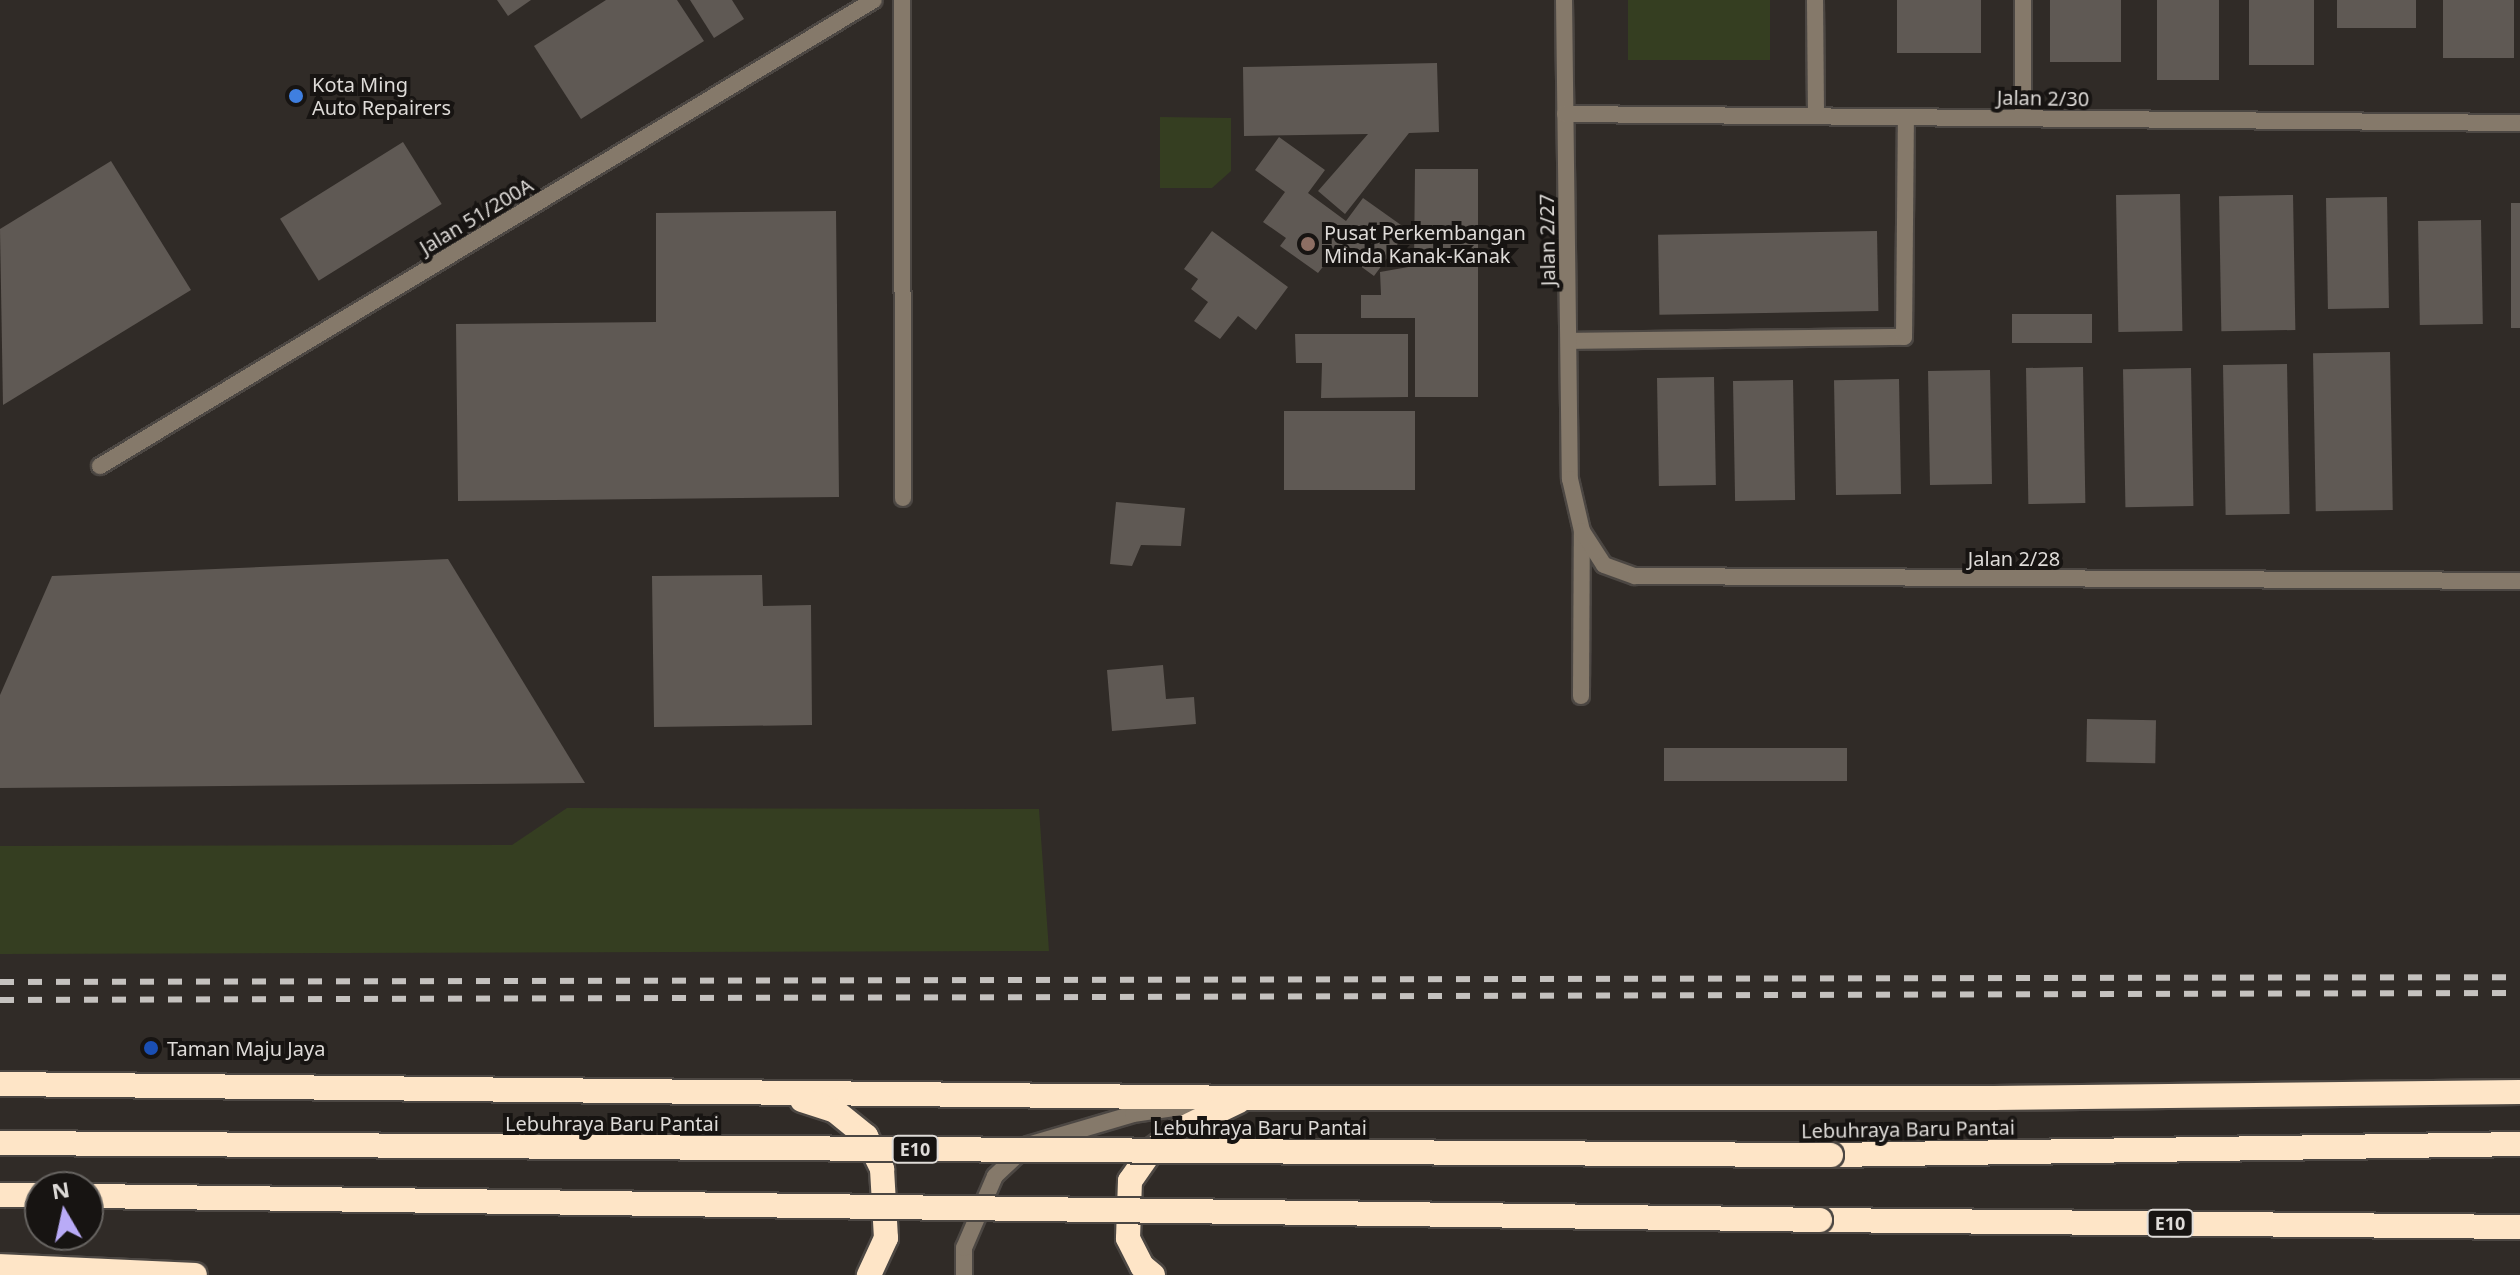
<!DOCTYPE html>
<html>
<head>
<meta charset="utf-8">
<style>
	body { margin:0 }
	#map { position:relative; width:2520px; height:1275px; overflow:hidden; background:#302b27; font-family:"Noto Sans",sans-serif }
	div>[style] { position:absolute }
	[style*='--x'] { left:calc(var(--x)*1px); top:calc(var(--y)*1px); width:calc(var(--w)*1px); rotate:calc(var(--a)*1deg) }
	.green>* { inset:0; background:#353e21; transform-origin:0 0 }
	.building>* { inset:0; background:#5f5954; transform-origin:0 0 }
	.roads { filter:drop-shadow(2px 0 #4c4743) drop-shadow(-2px 0 #4c4743) drop-shadow(0 2px #4c4743) drop-shadow(0 -2px #4c4743) }
	.service>* { height:16px; margin:-8px; padding:0 8px; transform-origin:8px; border-radius:8px; background:#85796a }
	.minor>* { height:16px; margin:-8px; padding:0 8px; transform-origin:8px; border-radius:8px; background:#85796a }
	.tertiary>* { height:16px; margin:-8px; padding:0 8px; transform-origin:8px; border-radius:8px; background:#85796a }
	.motorway>* { height:24px; margin:-12px; padding:0 12px; transform-origin:12px; border-radius:12px; background:#fee5c7 }
	.rail>* { height:6px; margin-top:-3px; transform-origin:0; background:repeating-linear-gradient(90deg,#c5c2bf 0 14px,transparent 0 28px) }
	.bridges { filter:drop-shadow(2px 0 #4c4743) drop-shadow(-2px 0 #4c4743) drop-shadow(0 2px #4c4743) drop-shadow(0 -2px #4c4743) }
	.motorway-bridge>* { height:24px; margin:-12px; padding:0 12px; transform-origin:12px; border-radius:12px; background:#fee5c7 }
	.dots>* { width:22px; height:22px; translate:-50% -50%; box-sizing:border-box; border:4px solid #171412; border-radius:50% }
	span { translate:-50% -50%; white-space:nowrap; text-align:center; line-height:1.15; -webkit-text-stroke:8px #171412; paint-order:stroke }
	.shield-label span { padding:2px 6px; background:#171412; border:2px solid; border-radius:6px; -webkit-text-stroke-width:0 }
	.shield-label { font-size:18px; color:#dedbd8; font-weight:700 }
	.poi-label { font-size:20px; color:#dedbd8 }
	.left { translate:0 -50%; text-align:left }
	.street-label { font-size:20px; color:#dedbd8 }
	.north { position:absolute; left:24px; top:1171px; width:80px; height:80px; box-sizing:border-box; background:#171412; border:2px solid #676461; border-radius:50%; rotate:351deg; font-size:22px; font-weight:700; line-height:32px; text-align:center; color:#dedbd8 }
	.north::after { content:''; display:block; margin:auto; width:28px; height:36px; background:#b9abf7; clip-path:polygon(50% 0,100% 100%,50% 72%,0 100%) }
</style>
</head>
<body>
<div id="map">
	<div class="green">
		<div style="left:1628px;top:0;width:142px;height:60px"></div>
		<div style="clip-path:polygon(1160px 117px,1231px 118px,1231px 171px,1212px 188px,1160px 188px)"></div>
		<div style="clip-path:polygon(567px 808px,1039px 809px,1049px 951px,0 954px,0 846px,512px 845px)"></div>
	</div>
	<div class="building">
		<div style="clip-path:polygon(497px 0,531px 0,508px 16px)"></div>
		<div style="clip-path:polygon(606px 0,677px 0,704px 41px,581px 119px,534px 46px)"></div>
		<div style="clip-path:polygon(690px 0,732px 0,744px 19px,714px 38px)"></div>
		<div style="left:1897px;top:0;width:84px;height:53px"></div>
		<div style="left:2050px;top:0;width:71px;height:62px"></div>
		<div style="left:2157px;top:0;width:62px;height:80px"></div>
		<div style="left:2249px;top:0;width:65px;height:65px"></div>
		<div style="left:2337px;top:0;width:79px;height:28px"></div>
		<div style="left:2443px;top:0;width:71px;height:58px"></div>
		<div style="clip-path:polygon(1437px 63px,1439px 132px,1409px 133px,1345px 214px,1318px 191px,1368px 134px,1244px 136px,1243px 67px)"></div>
		<div style="clip-path:polygon(1279px 137px,1325px 170px,1308px 193px,1346px 221px,1363px 198px,1408px 230px,1374px 276px,1337px 249px,1318px 273px,1280px 246px,1286px 238px,1263px 222px,1285px 192px,1255px 170px)"></div>
		<div style="left:403px;top:142px;width:73px;height:145px;rotate:58deg"></div>
		<div style="clip-path:polygon(111px 161px,191px 290px,3px 405px,0 229px)"></div>
		<div style="clip-path:polygon(1415px 169px,1478px 169px,1478px 397px,1415px 397px,1415px 318px,1361px 318px,1361px 295px,1381px 295px,1380px 272px,1414px 266px)"></div>
		<div style="left:2180px;top:194px;width:137px;height:64px;rotate:89deg"></div>
		<div style="left:2293px;top:195px;width:135px;height:74px;rotate:89deg"></div>
		<div style="left:2387px;top:197px;width:111px;height:61px;rotate:89deg"></div>
		<div style="left:2511px;top:203px;width:9px;height:125px"></div>
		<div style="clip-path:polygon(836px 211px,839px 497px,458px 501px,456px 324px,656px 322px,656px 213px)"></div>
		<div style="left:2481px;top:220px;width:104px;height:63px;rotate:89deg"></div>
		<div style="clip-path:polygon(1212px 231px,1288px 287px,1256px 330px,1238px 316px,1220px 339px,1194px 321px,1208px 302px,1191px 289px,1198px 279px,1184px 269px)"></div>
		<div style="left:1877px;top:231px;width:80px;height:219px;rotate:89deg"></div>
		<div style="left:2092px;top:314px;width:29px;height:80px;rotate:90deg"></div>
		<div style="clip-path:polygon(1295px 334px,1408px 334px,1408px 397px,1321px 398px,1322px 363px,1296px 363px)"></div>
		<div style="left:2390px;top:352px;width:158px;height:77px;rotate:89deg"></div>
		<div style="left:2287px;top:364px;width:150px;height:64px;rotate:89deg"></div>
		<div style="left:2083px;top:367px;width:136px;height:57px;rotate:89deg"></div>
		<div style="left:2191px;top:368px;width:138px;height:68px;rotate:89deg"></div>
		<div style="left:1990px;top:370px;width:114px;height:62px;rotate:89deg"></div>
		<div style="left:1714px;top:377px;width:108px;height:57px;rotate:89deg"></div>
		<div style="left:1899px;top:379px;width:115px;height:65px;rotate:89deg"></div>
		<div style="left:1793px;top:380px;width:120px;height:60px;rotate:89deg"></div>
		<div style="left:1284px;top:411px;width:131px;height:79px"></div>
		<div style="clip-path:polygon(1116px 502px,1185px 508px,1181px 546px,1141px 545px,1132px 566px,1110px 564px)"></div>
		<div style="clip-path:polygon(448px 559px,585px 783px,0 788px,0 695px,52px 576px)"></div>
		<div style="clip-path:polygon(762px 575px,763px 606px,811px 605px,812px 725px,654px 727px,652px 576px)"></div>
		<div style="clip-path:polygon(1163px 665px,1166px 699px,1194px 697px,1196px 724px,1112px 731px,1107px 670px)"></div>
		<div style="left:2087px;top:719px;width:69px;height:43px;rotate:1deg"></div>
		<div style="left:1664px;top:748px;width:183px;height:33px"></div>
	</div>
	<div class="roads">
		<div class="service">
			<div style="--x:2023;--y:118;--w:118;--a:-90"></div>
			<div style="--x:1569;--y:341;--w:335;--a:-0.7"></div>
			<div style="--x:1904;--y:337;--w:220;--a:-89.5"></div>
			<div style="--x:1581;--y:696;--w:165;--a:-89.7"></div>
		</div>
		<div class="minor">
			<div style="--x:902;--y:0;--w:498;--a:89.9"></div>
			<div style="--x:1564;--y:0;--w:479;--a:89.3"></div>
			<div style="--x:1570;--y:479;--w:53;--a:77"></div>
			<div style="--x:1582;--y:531;--w:40;--a:57.1"></div>
			<div style="--x:1604;--y:565;--w:33;--a:20"></div>
			<div style="--x:1635;--y:576;--w:885;--a:0.32"></div>
			<div style="--x:1815;--y:0;--w:116;--a:89.5"></div>
			<div style="--x:1565;--y:114;--w:955;--a:0.54"></div>
			<div style="--x:100;--y:466;--w:903;--a:-31.05"></div>
		</div>
		<div class="tertiary">
			<div style="--x:964;--y:1275;--w:27;--a:-90"></div>
			<div style="--x:964;--y:1248;--w:78;--a:-66.7"></div>
			<div style="--x:995;--y:1176;--w:45;--a:-43.2"></div>
			<div style="--x:1028;--y:1145;--w:109;--a:-16.4"></div>
			<div style="--x:1133;--y:1114;--w:55;--a:-8.4"></div>
		</div>
		<div class="motorway">
			<div style="--x:0;--y:1084;--w:1246;--a:0.64"></div>
			<div style="--x:1246;--y:1098;--w:748;--a:0"></div>
			<div style="--x:1994;--y:1098;--w:526;--a:-0.65"></div>
			<div style="--x:802;--y:1100;--w:35;--a:18"></div>
			<div style="--x:835;--y:1111;--w:40;--a:39"></div>
			<div style="--x:866;--y:1136;--w:37;--a:64"></div>
			<div style="--x:882;--y:1169;--w:69;--a:86.7"></div>
			<div style="--x:886;--y:1238;--w:41;--a:114.7"></div>
			<div style="--x:1831;--y:1155;--w:689;--a:-0.91"></div>
			<div style="--x:0;--y:1195;--w:40;--a:0"></div>
			<div style="--x:1820;--y:1220;--w:700;--a:0.57"></div>
			<div style="--x:0;--y:1266;--w:195;--a:2.6"></div>
			<div style="--x:1153;--y:1275;--w:14;--a:-141"></div>
			<div style="--x:1142;--y:1266;--w:31;--a:-117"></div>
			<div style="--x:1128;--y:1238;--w:57;--a:-88"></div>
			<div style="--x:1130;--y:1181;--w:38;--a:-55"></div>
			<div style="--x:1152;--y:1150;--w:34;--a:-37"></div>
			<div style="--x:1179;--y:1130;--w:67;--a:-25.8"></div>
		</div>
	</div>
	<div class="rail">
		<div style="--x:0;--y:982;--w:2520;--a:-0.11"></div>
		<div style="--x:0;--y:1000;--w:2520;--a:-0.16"></div>
	</div>
	<div class="bridges">
		<div class="motorway-bridge">
			<div style="--x:0;--y:1143;--w:1831;--a:0.38"></div>
			<div style="--x:88;--y:1196;--w:1732;--a:0.79"></div>
		</div>
	</div>
	<div class="dots">
		<div style="left:296px;top:96px;background:#3f7fe0"></div>
		<div style="left:1308px;top:244px;background:#8d6e63"></div>
		<div style="left:151px;top:1048px;background:#1a4fb4"></div>
	</div>
	<div class="shield-label">
		<span style="left:915px;top:1149px">E10</span>
		<span style="left:2170px;top:1223px">E10</span>
	</div>
	<div class="poi-label">
		<span class="left" style="left:312px;top:96px">Kota Ming<br>Auto Repairers</span>
		<span class="left" style="left:1324px;top:244px">Pusat Perkembangan<br>Minda Kanak-Kanak</span>
		<span class="left" style="left:167px;top:1048px">Taman Maju Jaya</span>
	</div>
	<div class="street-label">
		<span style="left:2043px;top:98px;rotate:1deg">Jalan 2/30</span>
		<span style="left:476px;top:216px;rotate:-31deg">Jalan 51/200A</span>
		<span style="left:1547px;top:240px;rotate:-91deg">Jalan 2/27</span>
		<span style="left:2014px;top:558px">Jalan 2/28</span>
		<span style="left:612px;top:1123px">Lebuhraya Baru Pantai</span>
		<span style="left:1260px;top:1127px">Lebuhraya Baru Pantai</span>
		<span style="left:1908px;top:1129px;rotate:-1deg">Lebuhraya Baru Pantai</span>
	</div>
	<div class="north">N</div>
</div>
</body>
</html>
